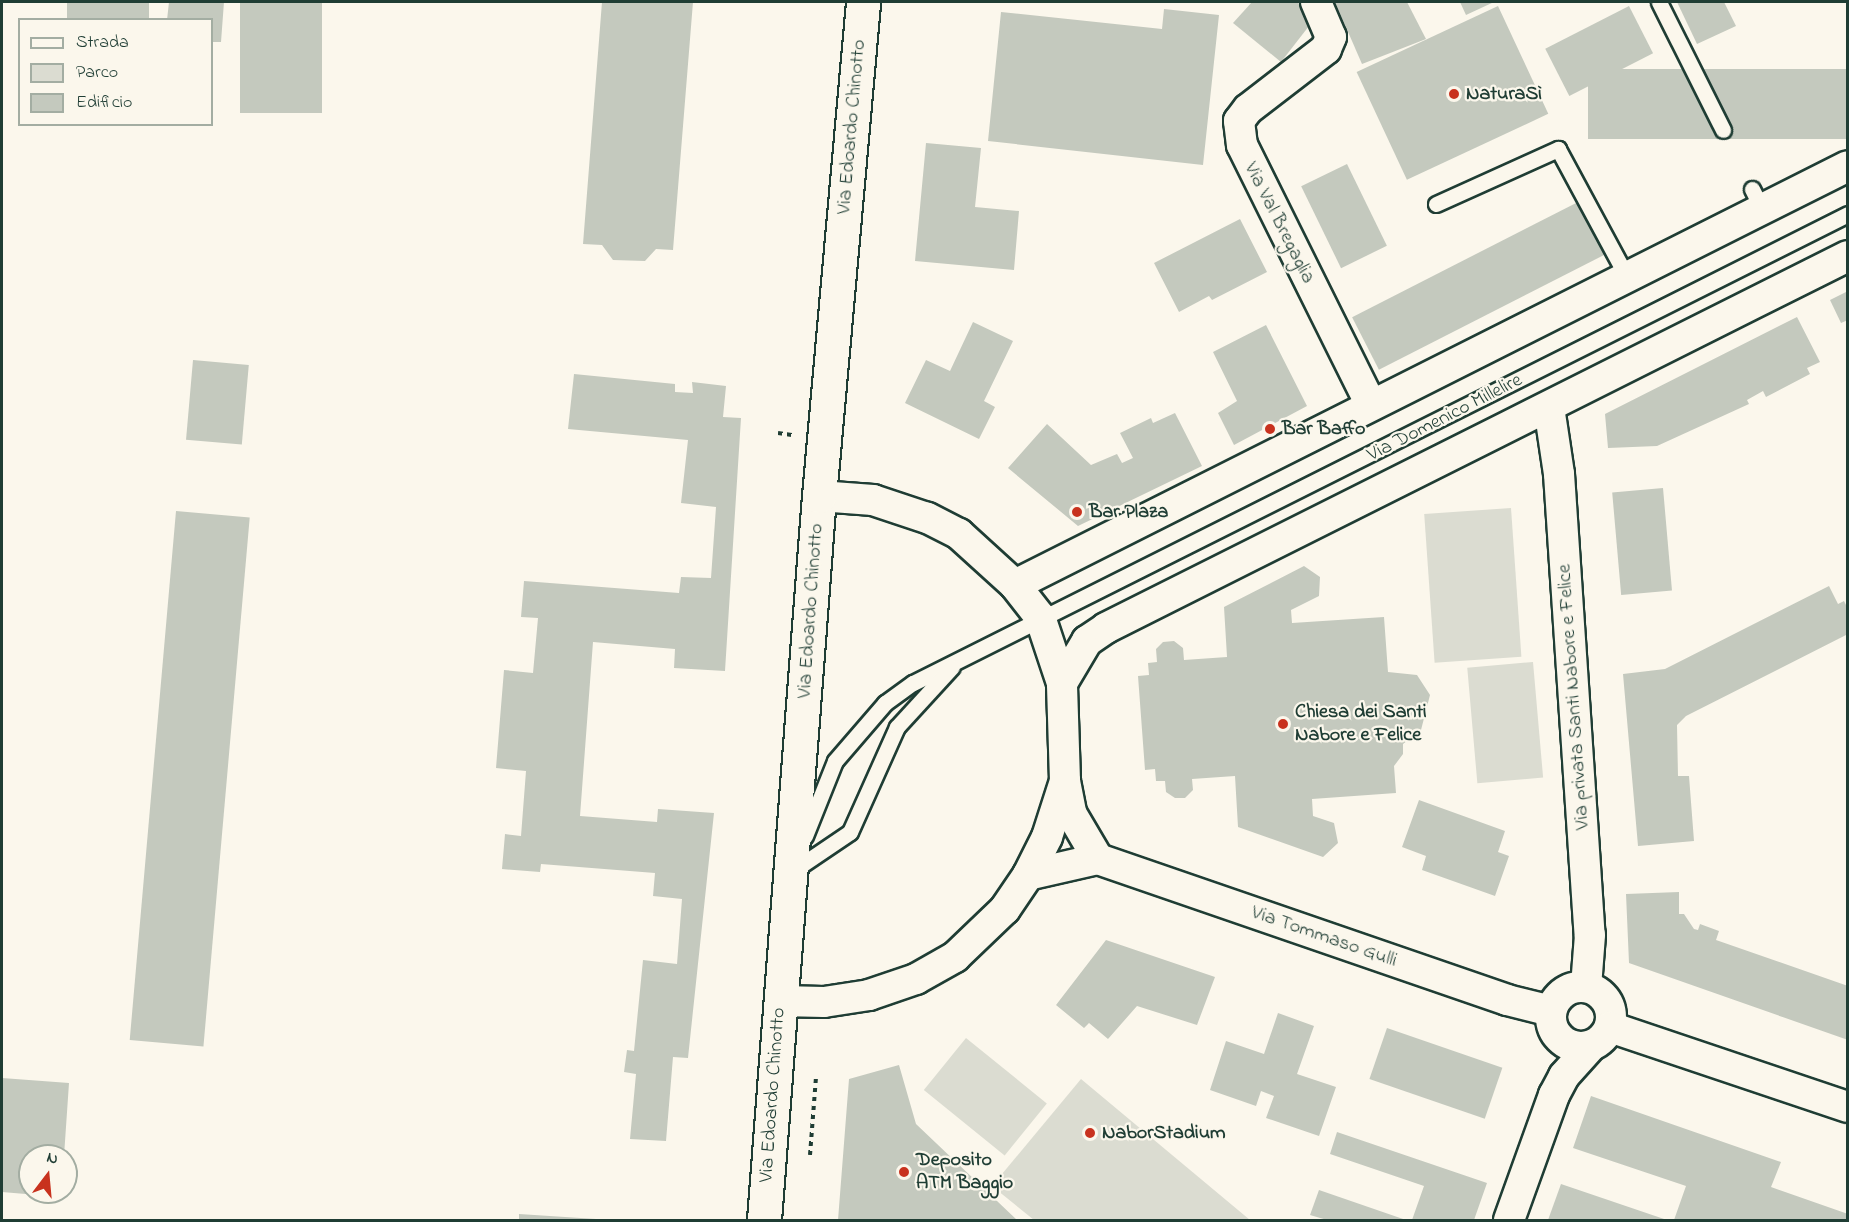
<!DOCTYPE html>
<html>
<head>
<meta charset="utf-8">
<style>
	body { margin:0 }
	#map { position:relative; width:1849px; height:1222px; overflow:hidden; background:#fbf7ec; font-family:"Indie Flower",sans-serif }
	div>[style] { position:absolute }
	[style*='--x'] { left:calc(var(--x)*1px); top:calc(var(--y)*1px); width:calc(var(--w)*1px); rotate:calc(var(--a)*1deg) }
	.green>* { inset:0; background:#dbdcd1; transform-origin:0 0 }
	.building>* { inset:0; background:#c4c9be; transform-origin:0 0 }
	.path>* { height:4px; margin-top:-2px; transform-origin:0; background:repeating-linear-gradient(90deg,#1f3d34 0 4.5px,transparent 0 9px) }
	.roads { filter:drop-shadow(2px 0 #1f3d34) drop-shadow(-2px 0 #1f3d34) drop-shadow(0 2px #1f3d34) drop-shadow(0 -2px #1f3d34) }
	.lane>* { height:15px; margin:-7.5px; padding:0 7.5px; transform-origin:7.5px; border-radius:7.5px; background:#fbf7ec }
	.street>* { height:30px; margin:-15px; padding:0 15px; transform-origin:15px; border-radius:15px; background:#fbf7ec }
	.street>.ring { margin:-15px; padding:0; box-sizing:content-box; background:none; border:30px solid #fbf7ec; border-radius:50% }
	.secondary>* { height:33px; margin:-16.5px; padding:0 16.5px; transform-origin:16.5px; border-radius:16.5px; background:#fbf7ec }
	.dots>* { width:16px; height:16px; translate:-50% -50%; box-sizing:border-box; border:3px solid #fbf7ec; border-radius:50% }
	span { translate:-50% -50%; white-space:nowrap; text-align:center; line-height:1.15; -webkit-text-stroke:4.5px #fbf7ec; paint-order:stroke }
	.poi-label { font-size:20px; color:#1f3d34; font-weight:700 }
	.left { translate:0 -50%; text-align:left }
	.street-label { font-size:20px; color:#1f3d34 }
	.frame { position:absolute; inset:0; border:3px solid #1f3d34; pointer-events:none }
	.legend { position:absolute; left:18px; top:18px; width:195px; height:108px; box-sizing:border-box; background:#fbf7ec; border:2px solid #a3ada2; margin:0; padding:8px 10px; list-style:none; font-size:18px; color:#1f3d34 }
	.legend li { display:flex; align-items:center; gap:12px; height:30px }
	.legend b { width:30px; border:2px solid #a3ada2 }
	.north { position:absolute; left:18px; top:1144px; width:60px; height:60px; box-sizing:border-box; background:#fbf7ec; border:2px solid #a3ada2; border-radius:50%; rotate:16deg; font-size:16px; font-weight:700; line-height:24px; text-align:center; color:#1f3d34 }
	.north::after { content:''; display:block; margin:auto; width:21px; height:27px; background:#c8321e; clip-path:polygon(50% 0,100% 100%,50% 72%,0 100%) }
</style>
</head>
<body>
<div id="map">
	<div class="green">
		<div style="left:1511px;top:508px;width:149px;height:87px;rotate:86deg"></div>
		<div style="left:1533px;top:662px;width:116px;height:66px;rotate:85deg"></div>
		<div style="left:966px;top:1038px;width:104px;height:67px;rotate:39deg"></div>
		<div style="clip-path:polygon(1081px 1079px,1250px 1220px,1034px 1220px,992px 1186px)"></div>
	</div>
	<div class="building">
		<div style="left:67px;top:2px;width:82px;height:18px"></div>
		<div style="clip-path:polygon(169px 2px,224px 2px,221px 42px,212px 42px,212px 20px,167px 20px)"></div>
		<div style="left:240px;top:2px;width:82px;height:111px"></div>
		<div style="clip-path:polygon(602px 2px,693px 2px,673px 250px,656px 249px,645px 261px,613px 260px,602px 245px,583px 244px)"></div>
		<div style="clip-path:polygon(1252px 2px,1297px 2px,1316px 17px,1281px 62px,1233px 23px)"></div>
		<div style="clip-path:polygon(1335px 2px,1407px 2px,1426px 39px,1362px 64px)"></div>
		<div style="clip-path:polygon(1460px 2px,1494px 2px,1466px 15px)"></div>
		<div style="clip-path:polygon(1677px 2px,1724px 2px,1736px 26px,1697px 44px)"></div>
		<div style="left:1498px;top:6px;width:119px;height:156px;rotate:65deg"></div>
		<div style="left:1629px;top:6px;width:53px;height:94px;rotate:63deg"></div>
		<div style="clip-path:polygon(1164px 9px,1219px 15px,1203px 165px,988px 141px,1001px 12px,1162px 29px)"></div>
		<div style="left:1848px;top:69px;width:70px;height:260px;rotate:90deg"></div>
		<div style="clip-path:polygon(926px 143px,981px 148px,975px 207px,1019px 211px,1014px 270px,915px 261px)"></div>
		<div style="left:1347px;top:164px;width:91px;height:51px;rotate:64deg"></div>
		<div style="left:1582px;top:200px;width:59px;height:258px;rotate:63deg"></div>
		<div style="clip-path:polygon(1240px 219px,1267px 272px,1212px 300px,1209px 296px,1179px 312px,1154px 263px)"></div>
		<div style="clip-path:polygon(1848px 291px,1848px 320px,1841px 323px,1830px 300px)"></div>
		<div style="clip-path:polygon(1797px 317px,1820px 362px,1807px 368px,1810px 374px,1766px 397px,1763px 391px,1747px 400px,1749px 404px,1657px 446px,1608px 448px,1605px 414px)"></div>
		<div style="clip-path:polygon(973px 322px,1013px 341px,984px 401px,995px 407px,979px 439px,905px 403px,926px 360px,950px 371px)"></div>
		<div style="clip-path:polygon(1266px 325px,1307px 406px,1234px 445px,1218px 413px,1237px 401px,1213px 352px)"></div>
		<div style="left:193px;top:360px;width:56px;height:80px;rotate:5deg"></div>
		<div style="clip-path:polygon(574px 374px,675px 384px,675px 392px,693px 393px,692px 382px,726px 386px,723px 417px,741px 418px,725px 671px,674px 668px,675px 649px,593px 642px,580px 816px,657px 822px,658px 809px,714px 813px,688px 1058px,673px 1057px,666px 1141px,630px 1139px,636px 1074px,624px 1072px,627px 1050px,634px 1051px,643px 960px,677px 964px,682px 899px,653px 896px,655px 873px,541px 864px,540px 872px,502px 869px,505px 834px,521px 836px,526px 771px,496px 768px,504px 670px,533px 673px,538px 618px,521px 617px,524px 581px,679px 593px,681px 577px,711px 578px,716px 507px,681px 503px,688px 440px,568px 429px)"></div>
		<div style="clip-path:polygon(1175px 413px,1202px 466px,1078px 526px,1008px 468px,1047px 424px,1091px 465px,1117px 454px,1122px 463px,1133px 458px,1120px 433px,1151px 418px,1153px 423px)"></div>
		<div style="left:1663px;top:488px;width:103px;height:51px;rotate:85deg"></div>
		<div style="left:176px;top:511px;width:74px;height:531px;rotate:5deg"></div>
		<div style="clip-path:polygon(1304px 566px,1320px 577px,1319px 596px,1291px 610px,1292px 623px,1384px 617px,1388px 672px,1417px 675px,1430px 695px,1421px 730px,1403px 744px,1403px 754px,1394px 766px,1396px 793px,1312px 799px,1313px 816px,1334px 823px,1338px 843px,1323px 857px,1238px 827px,1235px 776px,1192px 779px,1193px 790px,1185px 798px,1175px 798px,1166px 792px,1165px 781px,1156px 781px,1155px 769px,1145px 770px,1138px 676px,1149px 675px,1148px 663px,1157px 662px,1156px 649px,1163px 642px,1174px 641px,1183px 648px,1184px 660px,1227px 657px,1224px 607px)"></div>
		<div style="clip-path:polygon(1829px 586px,1838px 604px,1844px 601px,1848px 609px,1848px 634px,1686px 716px,1677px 725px,1678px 776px,1689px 776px,1694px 841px,1638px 846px,1623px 674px,1665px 669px)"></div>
		<div style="clip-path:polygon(1419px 800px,1505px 831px,1498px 852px,1509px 856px,1495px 896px,1422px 870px,1426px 856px,1402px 847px)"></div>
		<div style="clip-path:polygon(1679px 892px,1679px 914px,1684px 914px,1694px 929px,1698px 930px,1700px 924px,1719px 931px,1716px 940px,1848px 986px,1848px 1040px,1629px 963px,1626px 894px)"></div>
		<div style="clip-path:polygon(1106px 940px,1215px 977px,1197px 1025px,1137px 1006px,1108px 1039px,1089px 1023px,1084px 1028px,1056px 1005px)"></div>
		<div style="clip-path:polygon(1278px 1013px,1314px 1026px,1297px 1074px,1336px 1087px,1319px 1136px,1266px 1118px,1274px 1096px,1261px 1091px,1256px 1106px,1210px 1090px,1226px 1041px,1264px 1054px)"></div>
		<div style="left:1387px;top:1028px;width:122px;height:54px;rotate:19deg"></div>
		<div style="clip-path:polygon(899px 1065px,916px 1124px,1017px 1220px,838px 1220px,849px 1079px)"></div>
		<div style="clip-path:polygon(2px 1078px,69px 1083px,64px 1156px,30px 1156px,30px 1192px,62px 1192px,61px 1197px,2px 1192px)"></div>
		<div style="clip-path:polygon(1591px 1096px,1781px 1162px,1771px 1187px,1848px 1214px,1848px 1220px,1674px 1220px,1686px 1186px,1573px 1148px)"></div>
		<div style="clip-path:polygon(1337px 1132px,1487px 1183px,1474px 1220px,1412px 1220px,1424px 1186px,1330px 1154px)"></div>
		<div style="clip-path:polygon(1561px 1184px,1667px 1220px,1548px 1220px)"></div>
		<div style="clip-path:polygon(1319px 1190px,1406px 1220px,1327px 1220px,1310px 1215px)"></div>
		<div style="clip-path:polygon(519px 1214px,596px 1219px,596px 1220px,519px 1220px)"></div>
	</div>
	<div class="path">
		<div style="--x:778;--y:433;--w:14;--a:8"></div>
		<div style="--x:810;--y:1155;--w:78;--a:-85.6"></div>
	</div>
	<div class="roads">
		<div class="lane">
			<div style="--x:1659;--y:2;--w:143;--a:63.4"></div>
			<div style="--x:1752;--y:189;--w:22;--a:63"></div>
			<div style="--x:1436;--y:204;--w:134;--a:-24.3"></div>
			<div style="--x:1558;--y:149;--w:145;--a:61.7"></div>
			<div style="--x:805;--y:836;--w:81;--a:-68.2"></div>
			<div style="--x:835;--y:761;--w:77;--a:-49.2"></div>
			<div style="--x:885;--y:703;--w:34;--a:-36"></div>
			<div style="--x:913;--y:683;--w:1046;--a:-26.64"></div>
			<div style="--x:791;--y:872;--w:71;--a:-34.1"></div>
			<div style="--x:850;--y:832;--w:115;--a:-65.9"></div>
			<div style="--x:897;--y:727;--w:81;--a:-47.5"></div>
		</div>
		<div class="street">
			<div style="--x:1316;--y:2;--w:38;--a:67"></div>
			<div style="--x:1331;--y:37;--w:13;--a:113"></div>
			<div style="--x:1326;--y:49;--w:98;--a:142.4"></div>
			<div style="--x:1248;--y:109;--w:15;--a:127"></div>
			<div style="--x:1239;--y:121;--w:24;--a:83"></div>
			<div style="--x:1242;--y:145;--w:290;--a:63.6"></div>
			<div style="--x:1549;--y:407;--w:68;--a:81.5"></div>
			<div style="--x:1559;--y:474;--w:462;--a:86.2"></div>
			<div style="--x:1590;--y:935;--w:52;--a:94.4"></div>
			<div style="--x:1015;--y:585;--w:932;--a:-26.7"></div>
			<div style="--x:1062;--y:683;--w:49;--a:-59.2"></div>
			<div style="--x:1087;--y:641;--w:23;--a:-34"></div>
			<div style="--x:1106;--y:628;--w:830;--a:-26.63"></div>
			<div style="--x:1065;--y:781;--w:33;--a:79"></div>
			<div style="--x:1071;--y:813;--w:53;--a:59.6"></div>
			<div style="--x:1028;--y:875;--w:72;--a:-12.9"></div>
			<div style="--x:1098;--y:859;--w:433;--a:19"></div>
			<div style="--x:1507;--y:1000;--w:45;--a:14"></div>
			<div class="ring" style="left:1551px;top:987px;width:30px;height:30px"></div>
			<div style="--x:780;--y:1001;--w:44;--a:1.3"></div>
			<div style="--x:824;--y:1002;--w:46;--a:-8.8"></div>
			<div style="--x:869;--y:995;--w:50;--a:-18.8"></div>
			<div style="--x:916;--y:979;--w:45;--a:-29.4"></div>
			<div style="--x:955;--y:957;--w:69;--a:-43.8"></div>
			<div style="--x:1005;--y:909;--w:41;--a:-55.9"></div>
			<div style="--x:1028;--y:875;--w:42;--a:-63.4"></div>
			<div style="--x:1047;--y:837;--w:59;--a:-72.2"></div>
			<div style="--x:1065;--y:781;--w:98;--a:-91.8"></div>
			<div style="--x:1062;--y:683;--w:70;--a:-108.4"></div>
			<div style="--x:1040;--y:617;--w:41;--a:-128"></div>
			<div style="--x:1015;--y:585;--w:76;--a:-137.7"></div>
			<div style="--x:959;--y:534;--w:36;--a:-153"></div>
			<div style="--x:927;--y:518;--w:57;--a:-161.6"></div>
			<div style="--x:873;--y:500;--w:54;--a:-175.8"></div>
			<div style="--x:1610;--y:1027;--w:251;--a:18.6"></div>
			<div style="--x:1509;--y:1220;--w:133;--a:-70.2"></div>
			<div style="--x:1554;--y:1095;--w:21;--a:-62"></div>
			<div style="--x:1564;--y:1076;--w:40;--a:-48"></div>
		</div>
		<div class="secondary">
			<div style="--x:764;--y:1220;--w:726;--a:-85.66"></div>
			<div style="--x:819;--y:496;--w:496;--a:-84.9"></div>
		</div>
	</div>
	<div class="dots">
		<div style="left:1454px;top:94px;background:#c8321e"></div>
		<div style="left:1270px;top:429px;background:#c8321e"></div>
		<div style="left:1077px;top:512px;background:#c8321e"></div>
		<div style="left:1283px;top:724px;background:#c8321e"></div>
		<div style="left:1090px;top:1133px;background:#c8321e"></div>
		<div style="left:904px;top:1172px;background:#c8321e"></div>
	</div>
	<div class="poi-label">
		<span class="left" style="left:1466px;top:94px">NaturaSì</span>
		<span class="left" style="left:1282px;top:429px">Bar Baffo</span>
		<span class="left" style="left:1089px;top:512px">Bar Plaza</span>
		<span class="left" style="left:1295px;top:724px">Chiesa dei Santi<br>Nabore e Felice</span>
		<span class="left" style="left:1102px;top:1133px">NaborStadium</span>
		<span class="left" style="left:916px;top:1172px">Deposito<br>ATM Baggio</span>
	</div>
	<div class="street-label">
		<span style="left:852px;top:127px;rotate:-85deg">Via Edoardo Chinotto</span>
		<span style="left:1279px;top:223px;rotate:63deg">Via Val Bregaglia</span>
		<span style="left:1445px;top:418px;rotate:-27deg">Via Domenico Millelire</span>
		<span style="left:811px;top:611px;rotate:-86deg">Via Edoardo Chinotto</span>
		<span style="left:1574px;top:697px;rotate:-94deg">Via privata Santi Nabore e Felice</span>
		<span style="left:1324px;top:937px;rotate:19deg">Via Tommaso Gulli</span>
		<span style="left:773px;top:1095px;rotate:-86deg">Via Edoardo Chinotto</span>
	</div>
	<div class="frame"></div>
	<ul class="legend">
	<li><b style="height:8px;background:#fbf7ec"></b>Strada</li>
	<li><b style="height:16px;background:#dbdcd1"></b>Parco</li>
	<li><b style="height:16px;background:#c4c9be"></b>Edificio</li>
	</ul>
	<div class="north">N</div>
</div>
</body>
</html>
